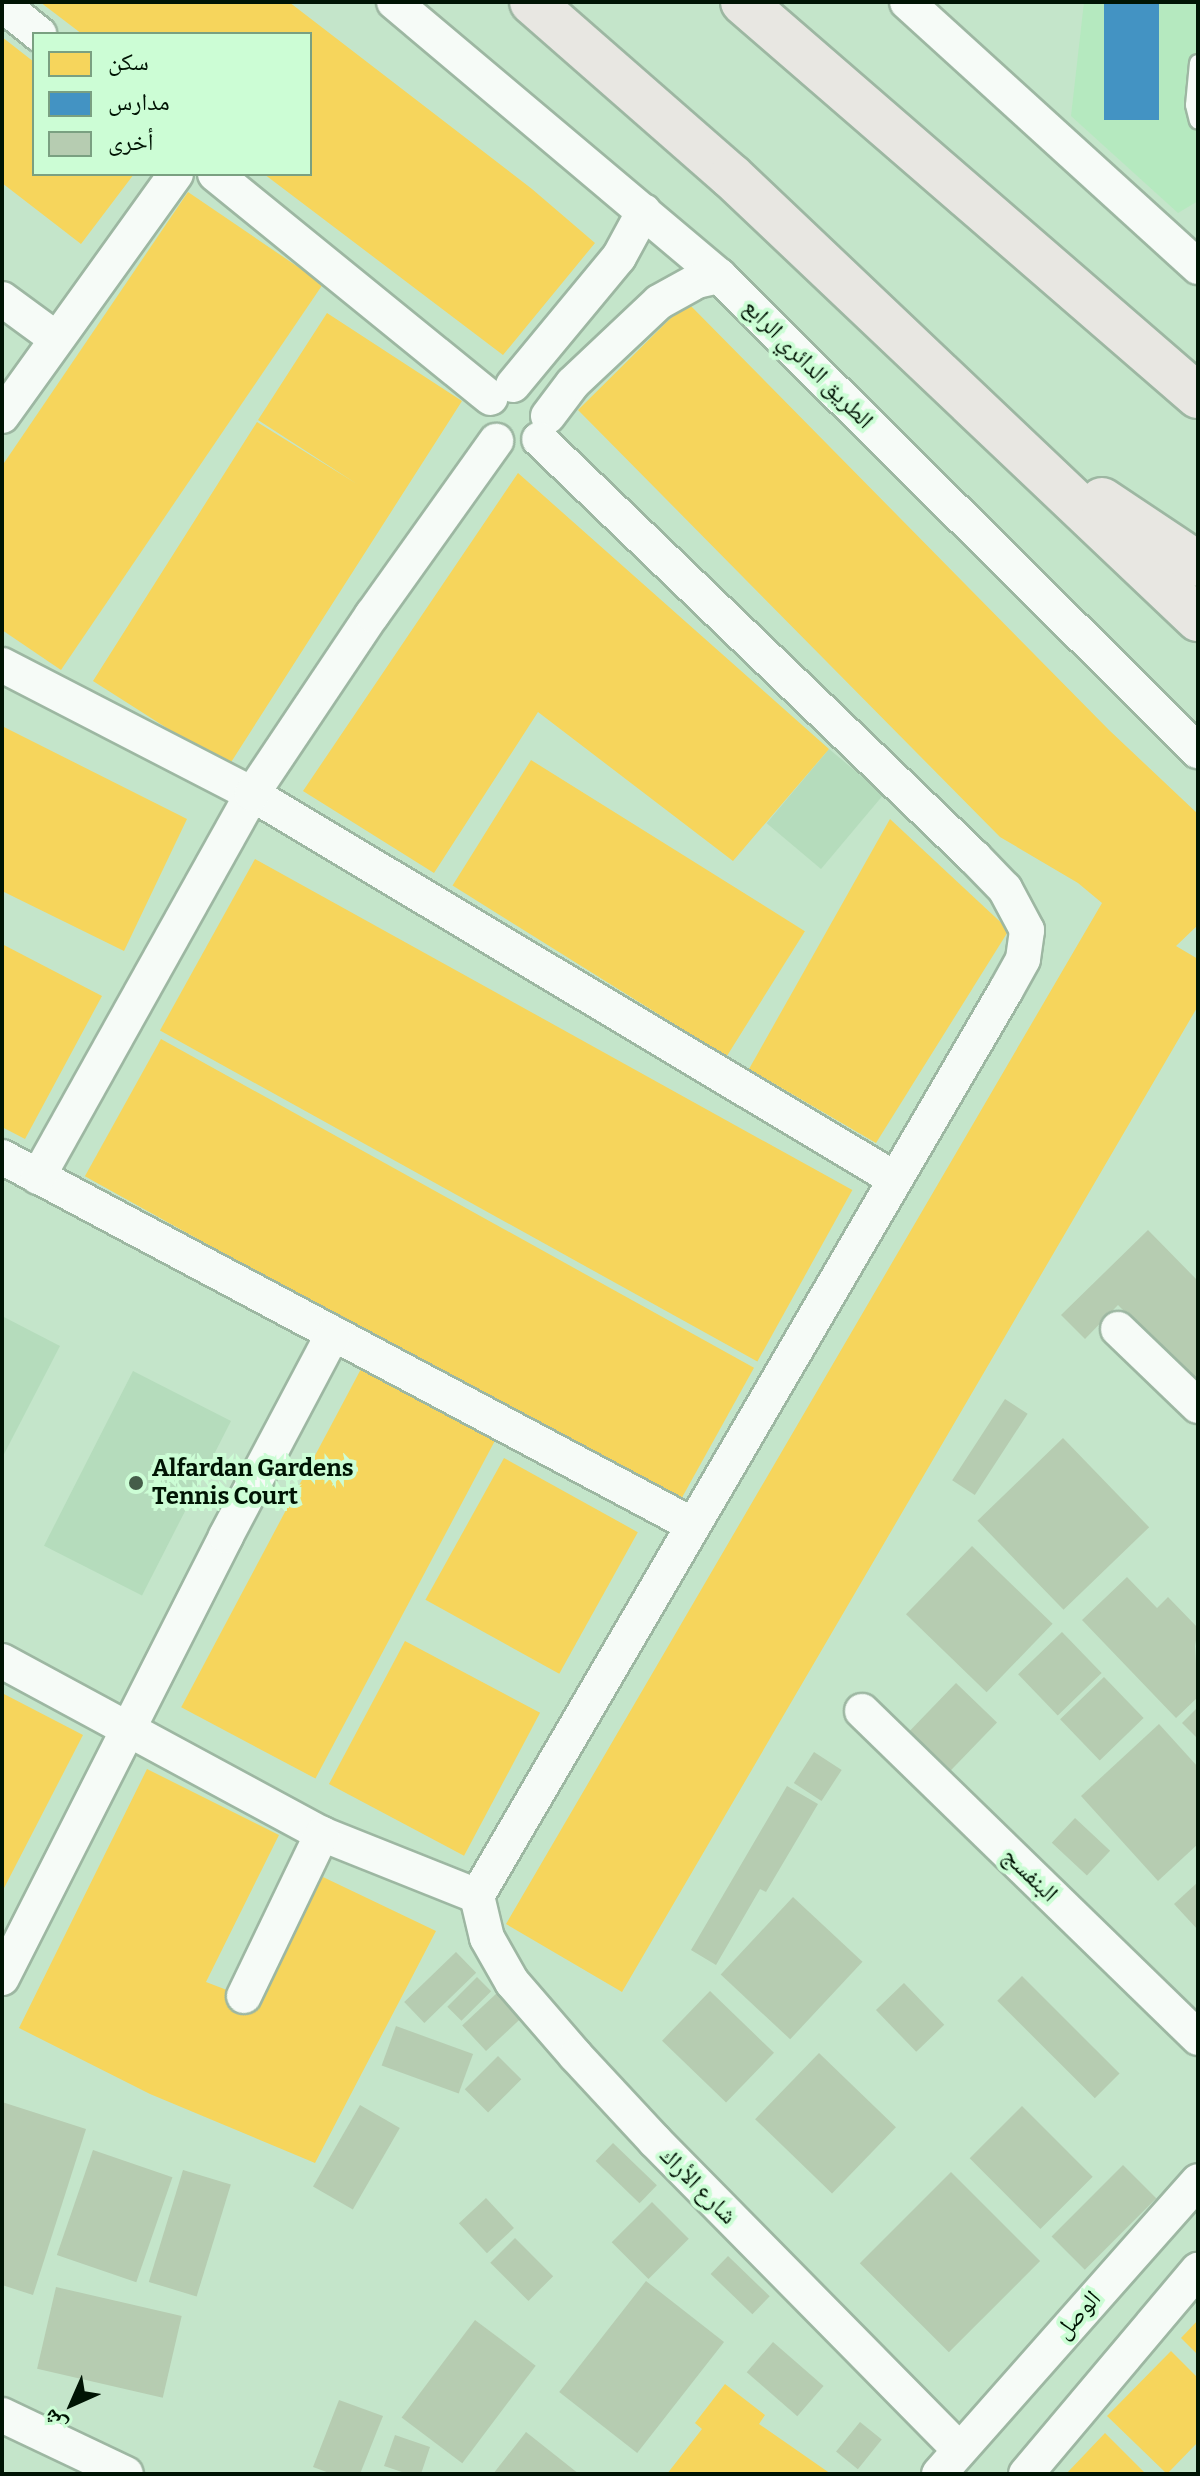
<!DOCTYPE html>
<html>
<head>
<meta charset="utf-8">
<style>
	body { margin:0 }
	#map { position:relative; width:1200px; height:2476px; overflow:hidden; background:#c4e5ca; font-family:Bitter,"Noto Naskh Arabic",serif }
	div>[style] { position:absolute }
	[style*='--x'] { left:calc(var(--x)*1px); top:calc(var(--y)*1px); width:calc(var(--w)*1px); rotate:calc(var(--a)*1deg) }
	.built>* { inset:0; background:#b5e9bf }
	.green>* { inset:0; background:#b5dcbc; transform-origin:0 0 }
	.homes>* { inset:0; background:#f6d55c; transform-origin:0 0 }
	.schools>* { inset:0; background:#4393c3; transform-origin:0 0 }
	.building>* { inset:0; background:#b6ccb1; transform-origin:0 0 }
	.roads { filter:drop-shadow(2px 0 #9db7a2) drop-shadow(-2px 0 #9db7a2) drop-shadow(0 2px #9db7a2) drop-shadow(0 -2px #9db7a2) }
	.lane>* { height:16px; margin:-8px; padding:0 8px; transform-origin:8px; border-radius:8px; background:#f6fbf7 }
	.street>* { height:34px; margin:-17px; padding:0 17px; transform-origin:17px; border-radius:17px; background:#f6fbf7 }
	.primary>* { height:44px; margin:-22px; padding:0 22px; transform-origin:22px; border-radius:22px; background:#e8e7e2 }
	.dots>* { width:22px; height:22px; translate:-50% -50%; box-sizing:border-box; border:4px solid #ccfdd5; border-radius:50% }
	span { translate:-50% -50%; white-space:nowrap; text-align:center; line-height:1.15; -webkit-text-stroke:8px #ccfdd5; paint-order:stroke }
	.street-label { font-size:24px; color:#001404 }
	.poi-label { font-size:24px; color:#001404; font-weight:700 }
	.left { translate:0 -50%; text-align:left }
	.frame { position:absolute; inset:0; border:4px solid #001404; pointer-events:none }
	.legend { position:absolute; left:32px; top:32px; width:280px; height:144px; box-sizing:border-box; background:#ccfdd5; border:2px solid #7aa081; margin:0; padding:10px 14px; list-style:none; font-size:24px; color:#001404 }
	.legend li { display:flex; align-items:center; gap:16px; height:40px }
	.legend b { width:40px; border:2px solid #7aa081 }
	.north { position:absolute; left:32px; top:2364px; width:80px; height:80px; -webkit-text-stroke:6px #ccfdd5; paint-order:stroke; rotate:225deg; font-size:22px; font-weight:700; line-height:32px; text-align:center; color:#001404 }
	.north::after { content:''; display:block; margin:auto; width:28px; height:36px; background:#001404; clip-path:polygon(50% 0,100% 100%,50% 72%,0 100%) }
</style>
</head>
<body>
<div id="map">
	<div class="built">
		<div style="clip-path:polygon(1084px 2px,1198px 2px,1198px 201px,1178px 213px,1071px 116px)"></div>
	</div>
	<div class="green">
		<div style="left:829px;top:749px;width:71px;height:97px;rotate:40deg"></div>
		<div style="clip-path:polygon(2px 1316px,60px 1346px,2px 1458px)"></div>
		<div style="left:133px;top:1371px;width:110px;height:196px;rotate:27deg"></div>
	</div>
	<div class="homes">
		<div style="clip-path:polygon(40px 2px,289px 2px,532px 189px,595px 243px,503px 355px,264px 174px,310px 174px,310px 34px,82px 34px)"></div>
		<div style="clip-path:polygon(2px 37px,34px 62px,34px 174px,134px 174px,81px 244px,2px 183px)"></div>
		<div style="clip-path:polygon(188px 192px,323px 284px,61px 670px,2px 630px,2px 466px)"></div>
		<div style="clip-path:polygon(687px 302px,1109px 730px,1198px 814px,1198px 925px,1176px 946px,1198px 959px,1198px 1006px,622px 1992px,506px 1924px,1102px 903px,1078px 883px,1000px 837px,578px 410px)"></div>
		<div style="clip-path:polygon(327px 313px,462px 401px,228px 767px,93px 681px,257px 422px,357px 484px,258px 420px)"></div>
		<div style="clip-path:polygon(518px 473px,829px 749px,733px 861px,538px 712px,434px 873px,303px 791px)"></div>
		<div style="clip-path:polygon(2px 726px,187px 819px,124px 951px,2px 891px)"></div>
		<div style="left:531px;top:760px;width:323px;height:148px;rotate:32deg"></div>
		<div style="clip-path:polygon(890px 819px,1009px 930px,876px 1143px,749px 1069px)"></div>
		<div style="left:255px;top:859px;width:683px;height:196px;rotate:29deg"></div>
		<div style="clip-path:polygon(2px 944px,102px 996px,25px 1139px,2px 1127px)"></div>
		<div style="left:161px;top:1039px;width:678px;height:157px;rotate:29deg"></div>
		<div style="left:361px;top:1369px;width:152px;height:383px;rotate:28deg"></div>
		<div style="left:504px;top:1458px;width:153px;height:162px;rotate:29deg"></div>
		<div style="left:405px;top:1641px;width:153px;height:162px;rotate:28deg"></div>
		<div style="clip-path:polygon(2px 1693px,83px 1735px,2px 1892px)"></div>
		<div style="clip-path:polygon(147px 1769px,279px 1835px,206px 1982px,253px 2000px,323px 1877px,436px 1931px,315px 2163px,150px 2094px,19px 2028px)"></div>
		<div style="clip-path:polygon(1198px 2320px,1198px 2355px,1181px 2338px)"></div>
		<div style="clip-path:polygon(1171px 2351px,1198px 2378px,1198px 2442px,1167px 2474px,1107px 2416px)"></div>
		<div style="clip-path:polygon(725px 2384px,765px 2415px,759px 2424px,831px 2474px,667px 2474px,702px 2429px,695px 2423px)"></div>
		<div style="clip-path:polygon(1105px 2433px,1146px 2474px,1066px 2474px)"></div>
	</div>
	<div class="schools">
		<div style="left:1104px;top:2px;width:55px;height:118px"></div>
	</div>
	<div class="building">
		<div style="clip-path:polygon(1148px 1230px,1198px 1281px,1198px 1386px,1118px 1305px,1085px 1339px,1061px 1315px)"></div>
		<div style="left:1005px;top:1399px;width:27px;height:97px;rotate:33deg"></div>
		<div style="left:1063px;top:1438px;width:124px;height:119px;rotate:46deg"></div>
		<div style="left:972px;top:1546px;width:112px;height:95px;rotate:44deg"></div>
		<div style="clip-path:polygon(1127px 1577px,1157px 1608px,1168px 1597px,1198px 1628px,1195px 1646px,1198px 1697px,1176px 1718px,1082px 1620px)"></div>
		<div style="left:1062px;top:1632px;width:57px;height:61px;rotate:46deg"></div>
		<div style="left:1104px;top:1677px;width:57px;height:61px;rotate:46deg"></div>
		<div style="left:956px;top:1683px;width:57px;height:75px;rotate:44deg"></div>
		<div style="clip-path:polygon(1198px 1707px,1198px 1739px,1182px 1723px)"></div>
		<div style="clip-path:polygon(1159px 1724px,1198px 1767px,1198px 1844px,1158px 1881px,1081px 1796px)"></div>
		<div style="left:814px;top:1752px;width:33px;height:37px;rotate:33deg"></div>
		<div style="clip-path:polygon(787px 1786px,818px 1804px,766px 1892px,760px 1889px,716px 1965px,691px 1950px)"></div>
		<div style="left:1075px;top:1818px;width:48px;height:34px;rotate:43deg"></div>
		<div style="clip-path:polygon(1198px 1882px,1198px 1930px,1174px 1904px)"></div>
		<div style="left:793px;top:1897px;width:95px;height:106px;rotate:43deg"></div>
		<div style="left:456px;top:1952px;width:29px;height:72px;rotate:46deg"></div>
		<div style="left:1022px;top:1976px;width:138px;height:35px;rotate:45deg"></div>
		<div style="left:477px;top:1977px;width:20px;height:42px;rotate:45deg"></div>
		<div style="left:904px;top:1983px;width:58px;height:39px;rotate:46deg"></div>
		<div style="left:710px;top:1991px;width:89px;height:69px;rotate:44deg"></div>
		<div style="left:498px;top:1992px;width:35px;height:49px;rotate:47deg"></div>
		<div style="left:396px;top:2026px;width:82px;height:42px;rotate:20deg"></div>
		<div style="left:819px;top:2053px;width:107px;height:92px;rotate:44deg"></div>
		<div style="left:498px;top:2056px;width:33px;height:47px;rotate:45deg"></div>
		<div style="clip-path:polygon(2px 2102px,86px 2129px,33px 2295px,2px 2285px)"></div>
		<div style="left:360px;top:2105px;width:46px;height:94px;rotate:30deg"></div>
		<div style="left:1022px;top:2106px;width:100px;height:74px;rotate:45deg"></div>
		<div style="left:613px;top:2143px;width:61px;height:25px;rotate:44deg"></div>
		<div style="left:93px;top:2150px;width:84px;height:111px;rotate:19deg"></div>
		<div style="left:1123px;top:2165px;width:47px;height:101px;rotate:45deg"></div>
		<div style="left:183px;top:2170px;width:50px;height:117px;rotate:17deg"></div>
		<div style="left:951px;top:2172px;width:126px;height:129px;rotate:45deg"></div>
		<div style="left:486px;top:2198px;width:41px;height:37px;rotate:47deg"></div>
		<div style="left:652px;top:2202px;width:52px;height:57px;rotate:45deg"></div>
		<div style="left:515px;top:2238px;width:54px;height:35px;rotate:45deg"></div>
		<div style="left:728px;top:2256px;width:58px;height:25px;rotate:44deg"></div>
		<div style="left:646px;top:2281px;width:99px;height:141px;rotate:38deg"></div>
		<div style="left:56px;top:2287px;width:129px;height:84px;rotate:13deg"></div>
		<div style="left:475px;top:2320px;width:76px;height:122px;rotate:37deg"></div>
		<div style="left:773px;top:2342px;width:67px;height:40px;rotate:41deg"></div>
		<div style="clip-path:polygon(339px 2400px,383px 2416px,360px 2474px,332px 2474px,313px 2467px)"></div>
		<div style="left:860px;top:2422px;width:28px;height:38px;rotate:39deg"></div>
		<div style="clip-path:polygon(526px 2432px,579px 2474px,493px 2474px)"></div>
		<div style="clip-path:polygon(395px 2435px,430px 2447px,421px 2474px,408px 2474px,384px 2466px)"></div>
	</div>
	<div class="roads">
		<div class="lane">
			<div style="--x:1198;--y:63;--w:42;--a:95.4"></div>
			<div style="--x:1194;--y:105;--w:16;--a:76"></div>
		</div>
		<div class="street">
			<div style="--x:394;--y:2;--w:425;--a:40.1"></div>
			<div style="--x:719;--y:276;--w:675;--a:44.76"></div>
			<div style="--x:907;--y:2;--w:394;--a:42.3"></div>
			<div style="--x:2;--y:4;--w:48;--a:39"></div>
			<div style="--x:215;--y:174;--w:355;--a:39.1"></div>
			<div style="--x:2;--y:299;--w:66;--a:36.3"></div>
			<div style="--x:513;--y:385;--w:166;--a:-50.4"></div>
			<div style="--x:619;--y:257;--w:52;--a:-61.5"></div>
			<div style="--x:2;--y:416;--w:298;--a:-54.3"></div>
			<div style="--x:548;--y:416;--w:41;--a:-52.9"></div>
			<div style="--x:573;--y:383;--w:118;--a:-43.3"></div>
			<div style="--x:659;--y:302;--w:43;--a:-28.9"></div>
			<div style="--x:697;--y:281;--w:23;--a:-13"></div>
			<div style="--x:2;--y:665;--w:281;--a:27.3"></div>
			<div style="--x:252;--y:794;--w:749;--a:30.91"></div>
			<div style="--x:2;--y:1157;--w:783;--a:28.04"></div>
			<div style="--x:38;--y:1177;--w:439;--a:-60.8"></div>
			<div style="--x:252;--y:794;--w:216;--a:-56.2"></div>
			<div style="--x:372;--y:615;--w:214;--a:-54.5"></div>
			<div style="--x:1118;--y:1329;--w:111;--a:43.9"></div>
			<div style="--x:2;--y:1661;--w:364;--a:28.4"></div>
			<div style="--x:322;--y:1834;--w:167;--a:21.8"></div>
			<div style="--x:862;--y:1711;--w:469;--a:44.2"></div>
			<div style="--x:477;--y:1896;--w:1049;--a:-59.72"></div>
			<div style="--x:1006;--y:990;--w:35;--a:-61"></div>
			<div style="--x:1023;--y:959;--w:29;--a:-82"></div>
			<div style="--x:1027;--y:930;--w:47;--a:-118.2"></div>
			<div style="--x:1005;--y:889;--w:45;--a:-134.1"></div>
			<div style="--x:974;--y:857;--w:603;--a:-136.14"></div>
			<div style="--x:477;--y:1896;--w:43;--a:76.6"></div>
			<div style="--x:487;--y:1938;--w:51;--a:60.4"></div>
			<div style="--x:512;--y:1982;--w:98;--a:49.1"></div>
			<div style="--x:576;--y:2056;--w:115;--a:47.1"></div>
			<div style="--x:654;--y:2140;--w:434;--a:45.4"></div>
			<div style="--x:2;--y:1978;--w:496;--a:-63.1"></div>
			<div style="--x:226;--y:1536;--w:229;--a:-62.1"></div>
			<div style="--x:244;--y:1996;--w:180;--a:-64.3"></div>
			<div style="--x:2;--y:2415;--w:137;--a:25.4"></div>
			<div style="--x:939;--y:2474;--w:391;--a:-48.5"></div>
			<div style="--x:1026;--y:2474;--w:267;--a:-49.9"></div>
		</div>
		<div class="primary">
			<div style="--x:532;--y:2;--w:264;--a:41.2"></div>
			<div style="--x:731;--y:176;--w:644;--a:43.49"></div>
			<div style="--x:743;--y:2;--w:602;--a:40.89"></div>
			<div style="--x:1102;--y:500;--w:115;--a:33.7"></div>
		</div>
	</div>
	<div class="dots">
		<div style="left:136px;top:1483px;background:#455d49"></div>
	</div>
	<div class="street-label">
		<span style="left:808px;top:364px;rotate:45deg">الطريق الدائري الرابع</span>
		<span style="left:1030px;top:1875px;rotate:44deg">البنفسج</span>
		<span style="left:698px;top:2186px;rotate:45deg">شارع الأراك</span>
		<span style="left:1078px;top:2315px;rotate:-48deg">الوصل</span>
	</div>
	<div class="poi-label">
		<span class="left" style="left:152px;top:1483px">Alfardan Gardens<br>Tennis Court</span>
	</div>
	<div class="frame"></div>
	<ul class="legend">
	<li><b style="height:22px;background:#f6d55c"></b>سكن</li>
	<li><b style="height:22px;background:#4393c3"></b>مدارس</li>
	<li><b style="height:22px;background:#b6ccb1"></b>أخرى</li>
	</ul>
	<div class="north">ش</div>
</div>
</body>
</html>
